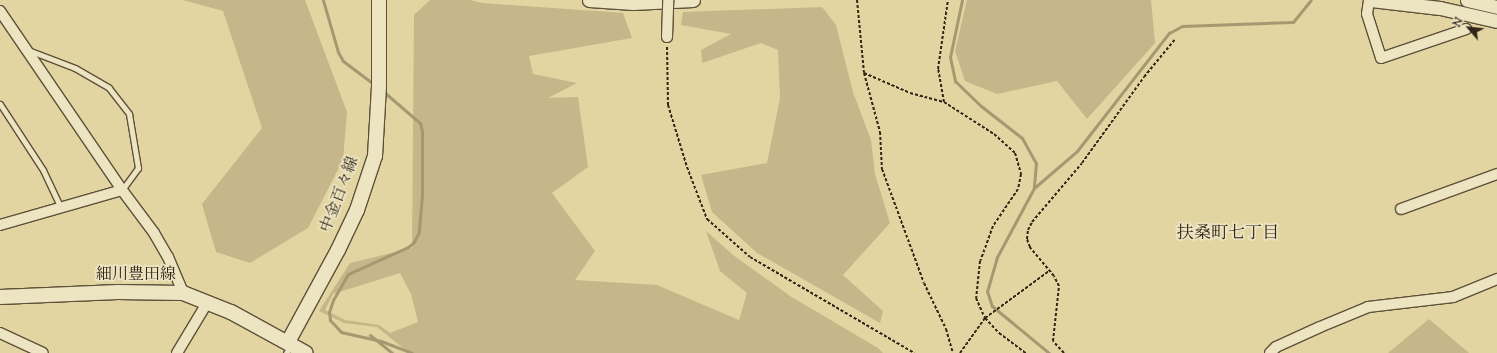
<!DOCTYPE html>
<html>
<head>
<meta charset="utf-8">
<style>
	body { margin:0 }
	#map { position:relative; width:1497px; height:353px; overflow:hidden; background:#e3d5a1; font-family:"Sorts Mill Goudy","Noto Serif JP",serif }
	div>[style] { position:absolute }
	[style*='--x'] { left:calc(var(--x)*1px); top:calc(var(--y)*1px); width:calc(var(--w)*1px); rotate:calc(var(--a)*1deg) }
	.green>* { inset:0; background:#c5b78a }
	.stream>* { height:3px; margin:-1.5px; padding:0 1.5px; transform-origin:1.5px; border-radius:1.5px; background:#a69972 }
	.path>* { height:2px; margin-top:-1px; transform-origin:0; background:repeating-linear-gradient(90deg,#312518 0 3px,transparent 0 5px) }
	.roads { filter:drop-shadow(1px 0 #5e513a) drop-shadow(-1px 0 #5e513a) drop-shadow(0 1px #5e513a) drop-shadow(0 -1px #5e513a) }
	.service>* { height:5px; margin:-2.5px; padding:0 2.5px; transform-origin:2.5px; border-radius:2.5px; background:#ede4c2 }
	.minor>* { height:10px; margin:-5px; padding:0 5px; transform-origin:5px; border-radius:5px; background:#ede4c2 }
	.tertiary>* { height:13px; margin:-6.5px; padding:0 6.5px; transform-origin:6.5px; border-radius:6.5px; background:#ede4c2 }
	.secondary>* { height:14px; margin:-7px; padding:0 7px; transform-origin:7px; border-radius:7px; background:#ede4c2 }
	.bridges { filter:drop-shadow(1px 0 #5e513a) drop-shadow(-1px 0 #5e513a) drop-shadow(0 1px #5e513a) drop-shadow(0 -1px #5e513a) }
	.minor-bridge>* { height:10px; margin:-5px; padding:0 5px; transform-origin:5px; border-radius:5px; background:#ede4c2 }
	span { translate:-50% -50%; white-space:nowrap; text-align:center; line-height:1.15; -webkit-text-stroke:3.5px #ede4c2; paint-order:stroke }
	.street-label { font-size:16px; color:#312518 }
	.neighbourhood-label { font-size:17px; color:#312518 }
	.north { position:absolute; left:1449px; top:8px; width:40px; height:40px; -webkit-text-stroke:3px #ede4c2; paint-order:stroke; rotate:298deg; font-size:11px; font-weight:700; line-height:16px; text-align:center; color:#312518 }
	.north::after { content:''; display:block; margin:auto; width:14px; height:18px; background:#312518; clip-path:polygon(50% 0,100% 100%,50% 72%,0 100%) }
</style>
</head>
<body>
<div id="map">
	<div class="green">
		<div style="clip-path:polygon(183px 0,305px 0,347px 112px,343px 160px,308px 228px,250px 263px,216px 252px,202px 204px,262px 128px,223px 11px)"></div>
		<div style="clip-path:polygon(evenodd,430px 0,470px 0,482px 3px,623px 13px,632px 38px,529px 56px,533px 74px,577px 83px,548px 98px,578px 97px,588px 167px,552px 193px,595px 251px,575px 280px,657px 285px,739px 320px,747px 293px,720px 271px,706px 231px,733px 255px,790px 296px,878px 348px,883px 353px,409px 353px,377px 327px,344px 323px,319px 311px,350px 263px,412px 248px,414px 15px,430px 0,400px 273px,411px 294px,418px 322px,390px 333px,379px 325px,345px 320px,325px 310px,333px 294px,400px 273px)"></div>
		<div style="clip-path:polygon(967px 0,1151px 0,1155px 43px,1087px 119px,1057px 81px,997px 94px,965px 81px,955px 51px)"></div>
		<div style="clip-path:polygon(822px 7px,836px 25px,853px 92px,871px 140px,875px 174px,890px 223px,843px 275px,883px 311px,880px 323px,757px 253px,712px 212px,701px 175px,767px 163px,780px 98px,778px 50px,761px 43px,702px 63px,701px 50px,731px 34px,681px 25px,683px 12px)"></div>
		<div style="clip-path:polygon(1429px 319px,1469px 353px,1388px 353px)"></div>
	</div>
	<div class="stream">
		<div style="--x:323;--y:0;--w:54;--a:73.9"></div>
		<div style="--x:338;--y:52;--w:10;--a:61"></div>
		<div style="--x:343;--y:61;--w:40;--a:37"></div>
		<div style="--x:962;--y:0;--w:58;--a:101.9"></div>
		<div style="--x:950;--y:57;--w:25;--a:78"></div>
		<div style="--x:955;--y:81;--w:36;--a:44"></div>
		<div style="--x:981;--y:106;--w:52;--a:38"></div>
		<div style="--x:1022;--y:138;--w:29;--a:61"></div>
		<div style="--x:1036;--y:163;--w:25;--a:95"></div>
		<div style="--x:1034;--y:188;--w:78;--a:118.2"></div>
		<div style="--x:997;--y:257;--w:35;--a:106"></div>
		<div style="--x:987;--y:291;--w:16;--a:72"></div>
		<div style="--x:992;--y:306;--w:74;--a:39.5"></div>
		<div style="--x:384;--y:92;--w:48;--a:40.7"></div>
		<div style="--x:420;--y:123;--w:8;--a:76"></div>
		<div style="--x:422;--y:131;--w:64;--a:90"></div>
		<div style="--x:422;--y:195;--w:37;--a:95"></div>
		<div style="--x:419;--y:232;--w:11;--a:117"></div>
		<div style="--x:414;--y:242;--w:8;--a:140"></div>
		<div style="--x:408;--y:247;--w:66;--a:155.8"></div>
		<div style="--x:348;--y:274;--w:30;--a:120"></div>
		<div style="--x:333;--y:300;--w:13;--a:108"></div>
		<div style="--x:329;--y:312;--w:8;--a:83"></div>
		<div style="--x:330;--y:320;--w:16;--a:47"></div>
		<div style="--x:341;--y:332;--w:41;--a:12.7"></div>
		<div style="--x:381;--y:341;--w:33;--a:21"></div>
		<div style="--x:1034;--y:188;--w:57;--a:-40.7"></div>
		<div style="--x:1077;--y:151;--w:150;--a:-52.1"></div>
		<div style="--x:1169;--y:33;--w:15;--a:-28"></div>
		<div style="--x:1182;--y:26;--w:111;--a:-2.1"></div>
		<div style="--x:1293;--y:22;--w:28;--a:-51"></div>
		<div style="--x:370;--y:335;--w:28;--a:39"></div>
	</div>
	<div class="path">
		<div style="--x:857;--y:0;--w:73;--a:84.5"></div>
		<div style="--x:864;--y:73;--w:61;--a:74.8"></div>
		<div style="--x:880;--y:132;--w:37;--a:87"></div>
		<div style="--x:882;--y:169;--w:121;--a:69.8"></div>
		<div style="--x:924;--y:283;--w:51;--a:64.4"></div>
		<div style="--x:946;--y:329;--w:25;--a:74"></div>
		<div style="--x:667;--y:47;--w:58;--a:89"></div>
		<div style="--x:668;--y:105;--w:65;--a:73"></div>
		<div style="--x:687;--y:167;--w:56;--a:69"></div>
		<div style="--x:707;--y:219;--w:57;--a:41.5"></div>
		<div style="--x:750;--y:257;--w:190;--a:30.3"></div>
		<div style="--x:864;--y:73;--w:50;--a:23.5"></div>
		<div style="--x:910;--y:93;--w:35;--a:15"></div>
		<div style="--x:944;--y:102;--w:59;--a:32.6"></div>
		<div style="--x:994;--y:134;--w:28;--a:42"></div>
		<div style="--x:1015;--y:153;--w:22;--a:74"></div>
		<div style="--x:1021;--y:174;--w:15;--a:101"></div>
		<div style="--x:1018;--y:189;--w:45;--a:124"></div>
		<div style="--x:993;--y:226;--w:37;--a:110"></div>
		<div style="--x:980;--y:261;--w:37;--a:96"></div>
		<div style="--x:976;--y:298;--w:22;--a:66"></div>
		<div style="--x:985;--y:318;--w:21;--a:47"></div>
		<div style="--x:999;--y:333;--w:34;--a:37"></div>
		<div style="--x:944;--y:102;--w:34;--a:-100"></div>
		<div style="--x:938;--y:69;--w:70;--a:-81.8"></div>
		<div style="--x:960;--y:353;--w:43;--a:-54.5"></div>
		<div style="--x:985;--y:318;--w:79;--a:-36.3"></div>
		<div style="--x:1064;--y:353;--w:16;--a:-133"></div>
		<div style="--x:1053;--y:341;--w:55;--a:-83.8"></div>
		<div style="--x:1059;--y:286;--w:11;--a:-117"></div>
		<div style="--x:1054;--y:276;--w:38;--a:-130"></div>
		<div style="--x:1030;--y:247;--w:9;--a:-111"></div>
		<div style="--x:1027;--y:239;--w:9;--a:-84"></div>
		<div style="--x:1028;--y:230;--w:9;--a:-63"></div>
		<div style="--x:1032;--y:222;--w:77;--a:-49.7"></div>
		<div style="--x:1082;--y:163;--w:106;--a:-54.2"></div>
		<div style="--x:1144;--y:77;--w:50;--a:-50.6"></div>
	</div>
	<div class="roads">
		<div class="service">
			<div style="--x:28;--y:50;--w:50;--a:21"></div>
			<div style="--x:75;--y:68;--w:39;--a:30"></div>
			<div style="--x:109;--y:88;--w:33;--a:52"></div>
			<div style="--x:129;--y:114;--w:55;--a:80.5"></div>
			<div style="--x:138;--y:168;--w:27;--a:126"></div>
			<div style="--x:0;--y:104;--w:79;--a:56.9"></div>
			<div style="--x:43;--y:170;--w:42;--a:64.7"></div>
			<div style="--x:286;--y:353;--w:9;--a:-58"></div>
		</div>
		<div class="minor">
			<div style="--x:1369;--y:0;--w:14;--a:98"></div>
			<div style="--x:1367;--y:14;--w:46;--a:72.3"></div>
			<div style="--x:1381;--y:58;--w:90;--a:-18.8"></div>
			<div style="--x:0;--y:11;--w:217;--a:55.7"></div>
			<div style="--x:122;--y:190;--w:54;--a:53.3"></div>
			<div style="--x:154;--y:233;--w:28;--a:60"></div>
			<div style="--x:168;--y:257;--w:39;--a:67"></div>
			<div style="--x:1401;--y:209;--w:102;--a:-20"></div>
			<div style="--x:0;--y:225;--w:127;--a:-16"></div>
			<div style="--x:0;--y:333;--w:47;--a:24.9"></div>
			<div style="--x:177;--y:353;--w:58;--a:-59"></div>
			<div style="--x:1270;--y:353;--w:8;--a:-45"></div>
			<div style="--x:1276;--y:347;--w:48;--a:-24.4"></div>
			<div style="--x:1320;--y:327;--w:52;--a:-22.6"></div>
			<div style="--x:1368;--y:307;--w:86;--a:-6.7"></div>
			<div style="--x:1453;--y:297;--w:48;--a:-22.2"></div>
		</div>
		<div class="tertiary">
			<div style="--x:589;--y:0;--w:44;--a:3.9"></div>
			<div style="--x:633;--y:3;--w:60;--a:-2.9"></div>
			<div style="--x:1371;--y:0;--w:69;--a:6.6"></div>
			<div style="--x:1440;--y:8;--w:58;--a:12.8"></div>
			<div style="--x:1467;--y:0;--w:31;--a:13"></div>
		</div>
		<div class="secondary">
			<div style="--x:0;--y:297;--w:118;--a:-2.4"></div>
			<div style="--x:118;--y:292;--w:65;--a:0.9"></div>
			<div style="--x:183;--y:293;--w:52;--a:21.6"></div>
			<div style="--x:231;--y:312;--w:85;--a:28.7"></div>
			<div style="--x:288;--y:342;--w:105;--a:-61.5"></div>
			<div style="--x:338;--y:250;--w:44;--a:-64.6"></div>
			<div style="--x:357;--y:210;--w:57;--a:-71.6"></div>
			<div style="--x:375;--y:156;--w:70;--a:-86.7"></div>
			<div style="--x:379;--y:86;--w:86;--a:-90"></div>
		</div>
	</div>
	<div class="bridges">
		<div class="minor-bridge">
			<div style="--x:667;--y:37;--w:37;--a:-88"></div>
		</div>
	</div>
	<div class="street-label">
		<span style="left:341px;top:195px;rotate:-69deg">中金百々線</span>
		<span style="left:136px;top:276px">細川豊田線</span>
	</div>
	<div class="neighbourhood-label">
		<span style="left:1228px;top:235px">扶桑町七丁目</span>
	</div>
	<div class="north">N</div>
</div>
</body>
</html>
